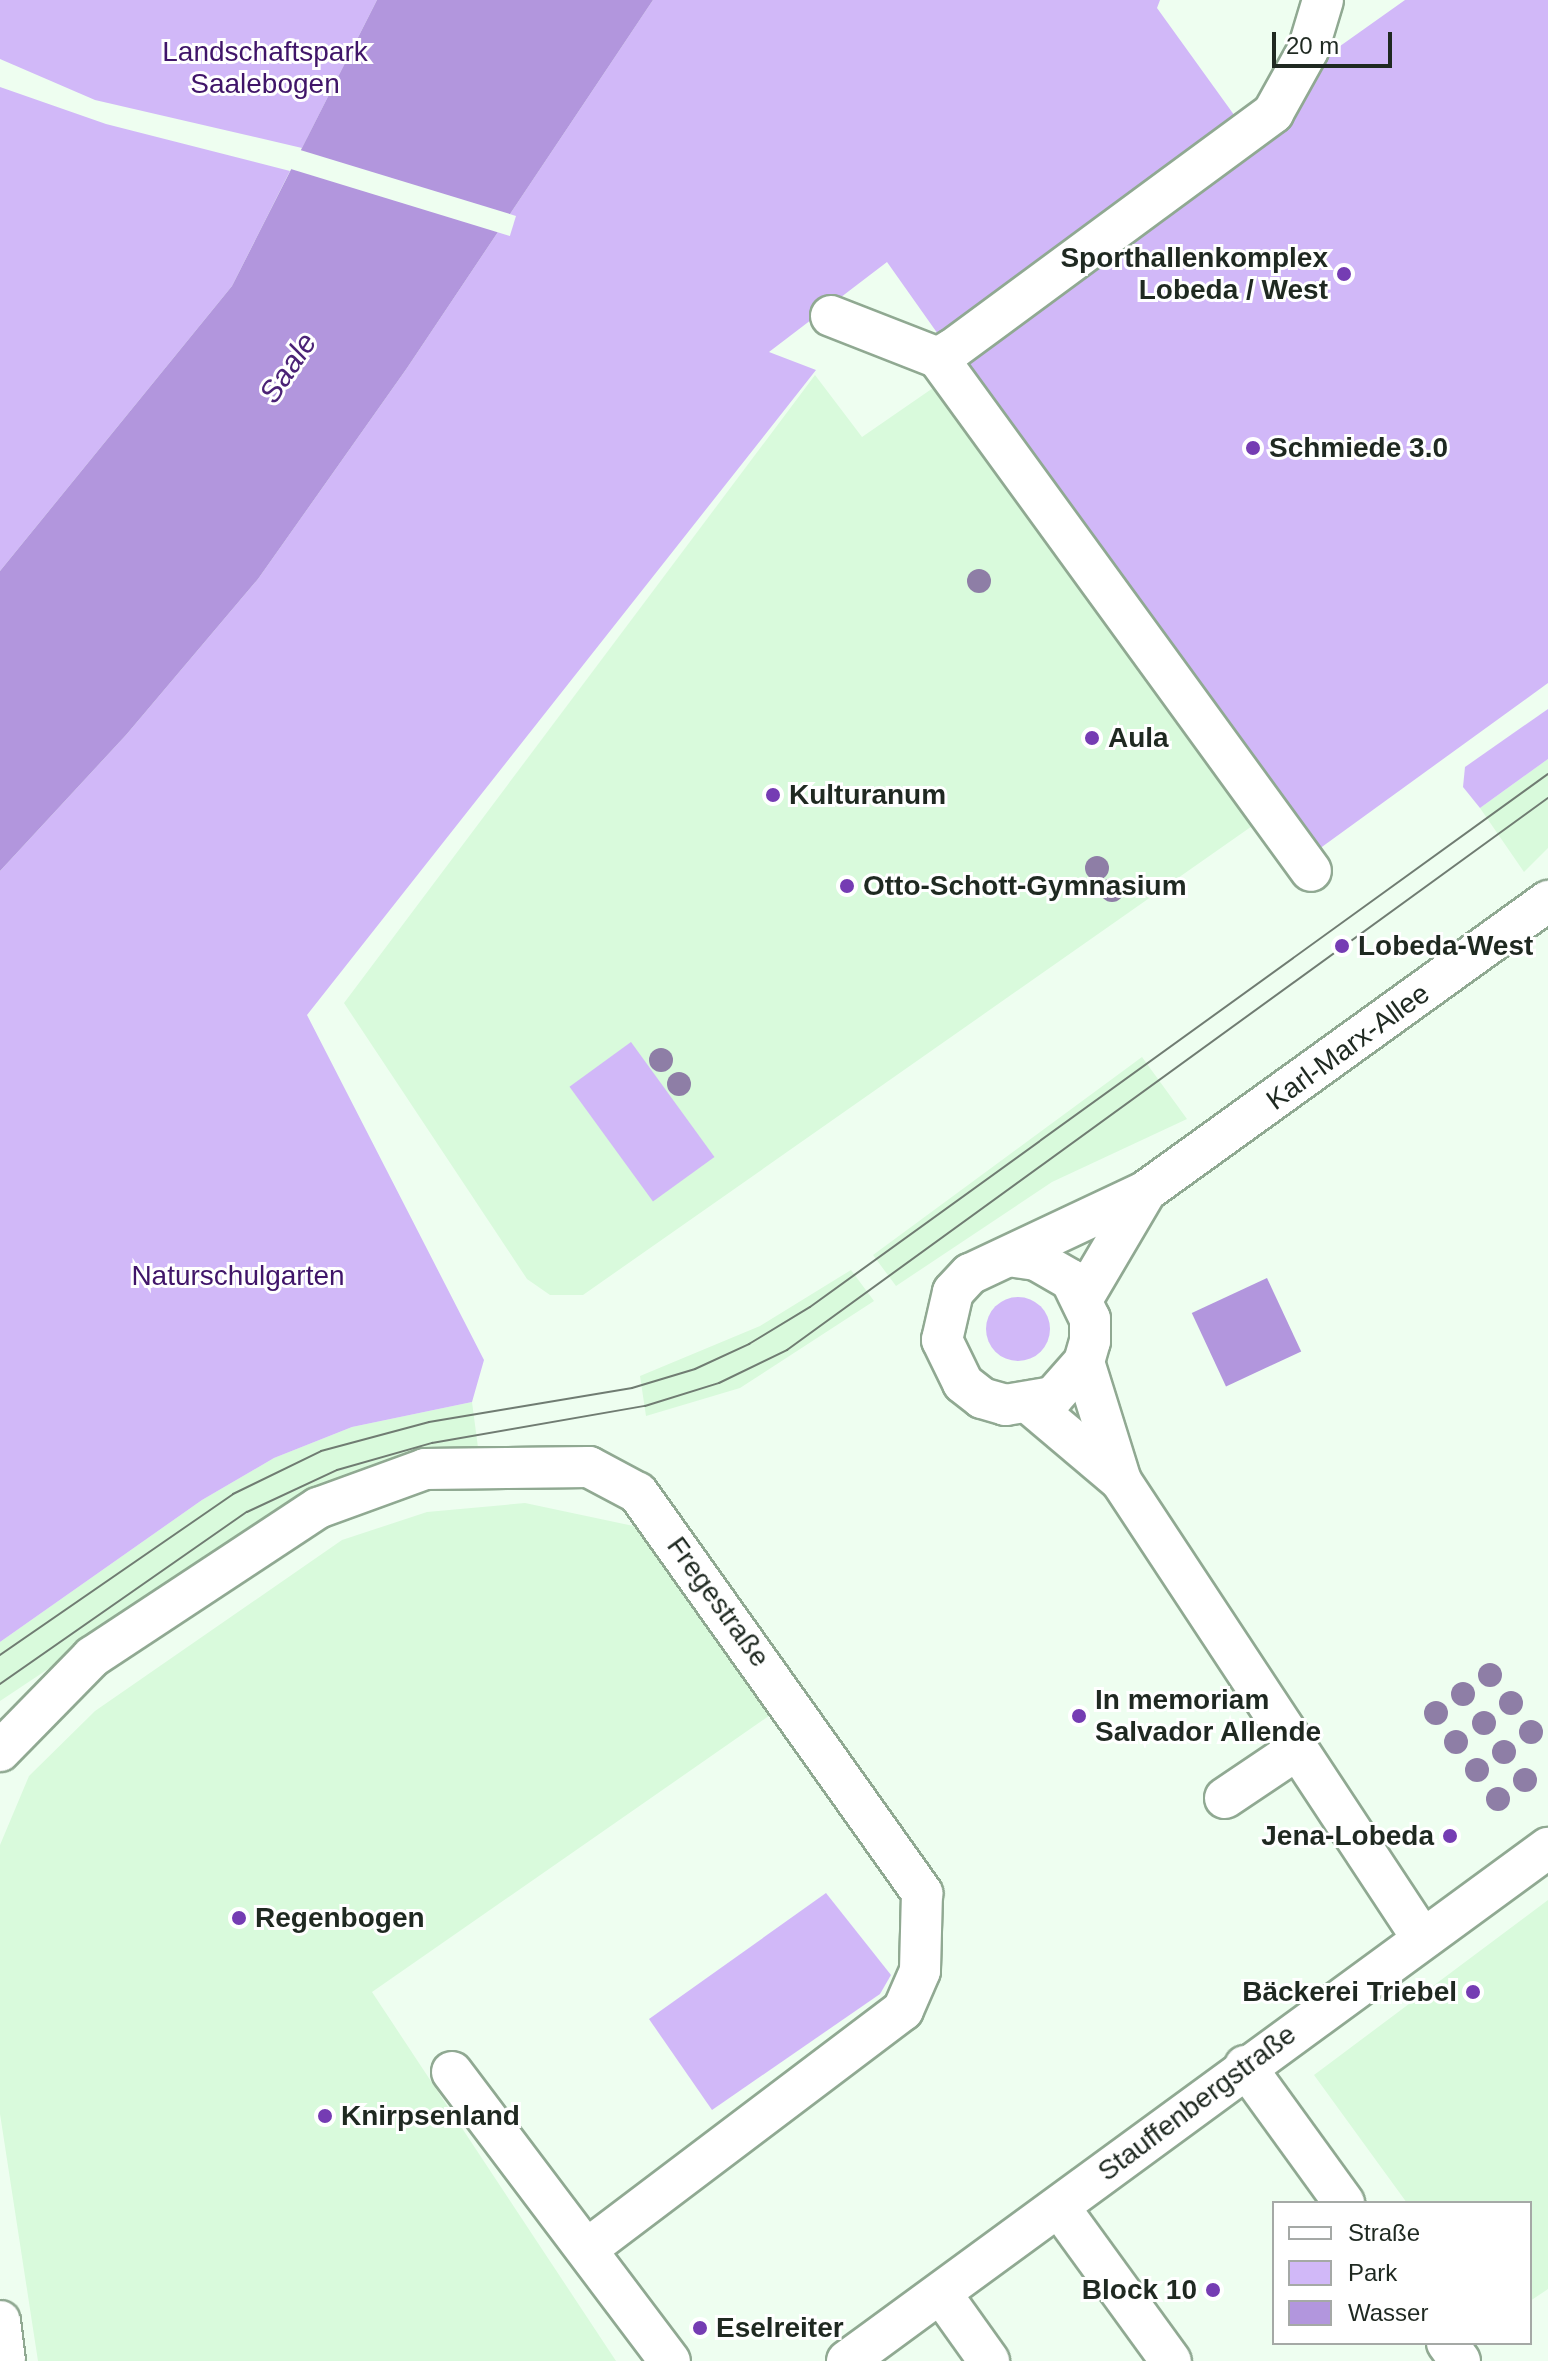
<!DOCTYPE html>
<html>
<head>
<meta charset="utf-8">
<style>
	body { margin:0 }
	#map { position:relative; width:1548px; height:2361px; overflow:hidden; background:#eefef0; font-family:Helvetica,sans-serif }
	div>[style] { position:absolute }
	[style*='--x'] { left:calc(var(--x)*1px); top:calc(var(--y)*1px); width:calc(var(--w)*1px); rotate:calc(var(--a)*1deg) }
	.built>* { inset:0; background:#d9fadc }
	.green>* { inset:0; background:#d1b8f8; transform-origin:0 0 }
	.round { border-radius:50% }
	.water>* { inset:0; background:#b296dd; transform-origin:0 0 }
	.pier>* { inset:0; background:#eefef0; transform-origin:0 0 }
	.roads { filter:drop-shadow(2px 0 #90a992) drop-shadow(-2px 0 #90a992) drop-shadow(0 2px #90a992) drop-shadow(0 -2px #90a992) }
	.minor>* { height:40px; margin:-20px; padding:0 20px; transform-origin:20px; border-radius:20px; background:#fff }
	.tram>* { height:2px; margin:-1px; padding:0 1px; transform-origin:1px; border-radius:1px; background:#707c72 }
	.trees>* { width:24px; height:24px; margin:-12px; border-radius:50%; background:#8e7ea6 }
	.dots>* { width:22px; height:22px; translate:-50% -50%; box-sizing:border-box; border:4px solid #fff; border-radius:50% }
	span { translate:-50% -50%; white-space:nowrap; text-align:center; line-height:1.15; -webkit-text-stroke:6px #fff; paint-order:stroke }
	.park-label { font-size:28px; color:#401569 }
	.poi-label { font-size:28px; color:#1f2921; font-weight:700 }
	.right { translate:-100% -50%; text-align:right }
	.left { translate:0 -50%; text-align:left }
	.street-label { font-size:28px; color:#1f2921 }
	.water-label { font-size:30px; color:#4b2276; font-style:italic }
	.legend { position:absolute; left:1272px; top:2201px; width:260px; height:144px; box-sizing:border-box; background:#fff; border:2px solid #a5a9a6; margin:0; padding:10px 14px; list-style:none; font-size:24px; color:#1f2921 }
	.legend li { display:flex; align-items:center; gap:16px; height:40px }
	.legend b { width:40px; border:2px solid #a5a9a6 }
	.scale { position:absolute; left:1272px; top:32px; width:120px; height:36px; box-sizing:border-box; border:4px solid #1f2921; border-top:0; padding-left:10px; font-size:24px; line-height:28px; white-space:nowrap; color:#1f2921; -webkit-text-stroke:6px #fff; paint-order:stroke }
</style>
</head>
<body>
<div id="map">
	<div class="built">
		<div style="clip-path:polygon(815px 375px,862px 437px,933px 388px,942px 391px,1255px 824px,583px 1295px,550px 1295px,527px 1279px,344px 1003px)"></div>
		<div style="clip-path:polygon(1548px 759px,1548px 848px,1524px 872px,1480px 808px)"></div>
		<div style="clip-path:polygon(1142px 1057px,1187px 1119px,1052px 1182px,896px 1286px,873px 1255px)"></div>
		<div style="clip-path:polygon(851px 1270px,874px 1301px,740px 1388px,646px 1416px,640px 1376px,760px 1326px)"></div>
		<div style="clip-path:polygon(472px 1402px,479px 1455px,212px 1560px,0 1701px,0 1642px,202px 1500px,274px 1458px,352px 1427px)"></div>
		<div style="clip-path:polygon(525px 1503px,643px 1528px,776px 1711px,372px 1992px,616px 2361px,38px 2361px,0 2114px,0 1845px,29px 1776px,95px 1711px,342px 1540px,427px 1512px)"></div>
		<div style="clip-path:polygon(1548px 1900px,1548px 2289px,1530px 2301px,1530px 2203px,1407px 2203px,1314px 2075px)"></div>
	</div>
	<div class="green">
		<div style="clip-path:polygon(0 0,377px 0,302px 148px,95px 100px,0 59px)"></div>
		<div style="clip-path:polygon(653px 0,1160px 0,1157px 8px,1237px 119px,1405px 0,1548px 0,1548px 683px,1308px 857px,887px 262px,769px 352px,816px 370px,307px 1015px,484px 1360px,472px 1402px,352px 1427px,274px 1458px,202px 1500px,0 1642px,0 871px,126px 735px,258px 579px,407px 368px)"></div>
		<div style="clip-path:polygon(0 87px,106px 124px,290px 171px,232px 286px,0 571px)"></div>
		<div style="clip-path:polygon(1548px 709px,1548px 759px,1480px 808px,1463px 787px,1465px 767px)"></div>
		<div style="left:631px;top:1042px;width:142px;height:76px;rotate:54deg"></div>
		<div class="round" style="left:986px;top:1297px;width:64px;height:64px"></div>
		<div style="clip-path:polygon(826px 1893px,891px 1975px,880px 1994px,712px 2110px,649px 2019px)"></div>
	</div>
	<div class="water">
		<div style="clip-path:polygon(377px 0,653px 0,407px 368px,258px 579px,126px 735px,0 871px,0 571px,232px 286px)"></div>
		<div style="left:1267px;top:1278px;width:81px;height:83px;rotate:65deg"></div>
	</div>
	<div class="pier">
		<div style="left:297px;top:149px;width:229px;height:21px;rotate:17deg"></div>
	</div>
	<div class="roads">
		<div class="minor">
			<div style="--x:831;--y:316;--w:115;--a:21.4"></div>
			<div style="--x:938;--y:358;--w:17;--a:-31"></div>
			<div style="--x:953;--y:349;--w:398;--a:-36.4"></div>
			<div style="--x:1273;--y:113;--w:72;--a:-60.9"></div>
			<div style="--x:1308;--y:50;--w:52;--a:-73.3"></div>
			<div style="--x:938;--y:358;--w:634;--a:53.98"></div>
			<div style="--x:1015;--y:1257;--w:21;--a:8"></div>
			<div style="--x:1036;--y:1260;--w:40;--a:29.7"></div>
			<div style="--x:1071;--y:1280;--w:43;--a:64"></div>
			<div style="--x:1090;--y:1319;--w:22;--a:90"></div>
			<div style="--x:1090;--y:1341;--w:22;--a:106"></div>
			<div style="--x:1084;--y:1362;--w:47;--a:131.5"></div>
			<div style="--x:1053;--y:1397;--w:48;--a:170.3"></div>
			<div style="--x:1006;--y:1405;--w:25;--a:-164"></div>
			<div style="--x:982;--y:1398;--w:24;--a:-142"></div>
			<div style="--x:963;--y:1383;--w:48;--a:-116"></div>
			<div style="--x:942;--y:1340;--w:49;--a:-77.1"></div>
			<div style="--x:953;--y:1292;--w:25;--a:-47"></div>
			<div style="--x:970;--y:1274;--w:195;--a:-25.2"></div>
			<div style="--x:1146;--y:1191;--w:496;--a:-35.8"></div>
			<div style="--x:1083;--y:1298;--w:124;--a:-59.5"></div>
			<div style="--x:1084;--y:1362;--w:125;--a:72.7"></div>
			<div style="--x:1121;--y:1481;--w:547;--a:56.63"></div>
			<div style="--x:1031;--y:1405;--w:118;--a:40.2"></div>
			<div style="--x:0;--y:1751;--w:132;--a:-45.6"></div>
			<div style="--x:92;--y:1657;--w:271;--a:-33.4"></div>
			<div style="--x:318;--y:1508;--w:114;--a:-20"></div>
			<div style="--x:425;--y:1469;--w:164;--a:-0.7"></div>
			<div style="--x:589;--y:1467;--w:55;--a:28"></div>
			<div style="--x:638;--y:1493;--w:491;--a:54.6"></div>
			<div style="--x:922;--y:1893;--w:78;--a:91.5"></div>
			<div style="--x:920;--y:1971;--w:43;--a:113.6"></div>
			<div style="--x:903;--y:2010;--w:396;--a:142.9"></div>
			<div style="--x:1225;--y:1798;--w:84;--a:-33.9"></div>
			<div style="--x:1245;--y:2066;--w:169;--a:54.1"></div>
			<div style="--x:452;--y:2072;--w:362;--a:53"></div>
			<div style="--x:1059;--y:2207;--w:190;--a:54"></div>
			<div style="--x:942;--y:2295;--w:81;--a:54.5"></div>
			<div style="--x:0;--y:2321;--w:40;--a:82.9"></div>
			<div style="--x:1447;--y:2343;--w:22;--a:54"></div>
			<div style="--x:847;--y:2361;--w:869;--a:-36.2"></div>
		</div>
	</div>
	<div class="tram">
		<div style="--x:0;--y:1655;--w:283;--a:-34.6"></div>
		<div style="--x:233;--y:1494;--w:98;--a:-26"></div>
		<div style="--x:321;--y:1451;--w:112;--a:-15"></div>
		<div style="--x:429;--y:1422;--w:206;--a:-9.5"></div>
		<div style="--x:632;--y:1388;--w:66;--a:-16.8"></div>
		<div style="--x:695;--y:1369;--w:60;--a:-24.8"></div>
		<div style="--x:749;--y:1344;--w:71;--a:-31.2"></div>
		<div style="--x:810;--y:1307;--w:910;--a:-35.84"></div>
		<div style="--x:0;--y:1684;--w:301;--a:-34.9"></div>
		<div style="--x:247;--y:1512;--w:99;--a:-25"></div>
		<div style="--x:337;--y:1470;--w:99;--a:-15.9"></div>
		<div style="--x:432;--y:1443;--w:216;--a:-9.9"></div>
		<div style="--x:645;--y:1406;--w:77;--a:-17.3"></div>
		<div style="--x:719;--y:1383;--w:76;--a:-25.9"></div>
		<div style="--x:787;--y:1350;--w:940;--a:-35.96"></div>
	</div>
	<div class="trees">
		<div style="left:979px;top:581px"></div>
		<div style="left:1097px;top:868px"></div>
		<div style="left:1112px;top:890px"></div>
		<div style="left:661px;top:1060px"></div>
		<div style="left:679px;top:1084px"></div>
		<div style="left:1490px;top:1675px"></div>
		<div style="left:1463px;top:1694px"></div>
		<div style="left:1511px;top:1703px"></div>
		<div style="left:1436px;top:1713px"></div>
		<div style="left:1484px;top:1723px"></div>
		<div style="left:1531px;top:1732px"></div>
		<div style="left:1456px;top:1742px"></div>
		<div style="left:1504px;top:1752px"></div>
		<div style="left:1477px;top:1770px"></div>
		<div style="left:1525px;top:1780px"></div>
		<div style="left:1498px;top:1799px"></div>
	</div>
	<div class="dots">
		<div style="left:1344px;top:274px;background:#753cb3"></div>
		<div style="left:1253px;top:448px;background:#753cb3"></div>
		<div style="left:1092px;top:738px;background:#753cb3"></div>
		<div style="left:773px;top:795px;background:#753cb3"></div>
		<div style="left:847px;top:886px;background:#753cb3"></div>
		<div style="left:1342px;top:946px;background:#753cb3"></div>
		<div style="left:1079px;top:1716px;background:#753cb3"></div>
		<div style="left:1450px;top:1836px;background:#753cb3"></div>
		<div style="left:239px;top:1918px;background:#753cb3"></div>
		<div style="left:1473px;top:1992px;background:#753cb3"></div>
		<div style="left:325px;top:2116px;background:#753cb3"></div>
		<div style="left:1213px;top:2290px;background:#753cb3"></div>
		<div style="left:700px;top:2328px;background:#753cb3"></div>
	</div>
	<div class="park-label">
		<span style="left:265px;top:68px">Landschaftspark<br>Saalebogen</span>
		<span style="left:238px;top:1276px">Naturschulgarten</span>
	</div>
	<div class="poi-label">
		<span class="right" style="left:1328px;top:274px">Sporthallenkomplex<br>Lobeda / West</span>
		<span class="left" style="left:1269px;top:448px">Schmiede 3.0</span>
		<span class="left" style="left:1108px;top:738px">Aula</span>
		<span class="left" style="left:789px;top:795px">Kulturanum</span>
		<span class="left" style="left:863px;top:886px">Otto-Schott-Gymnasium</span>
		<span class="left" style="left:1358px;top:946px">Lobeda-West</span>
		<span class="left" style="left:1095px;top:1716px">In memoriam<br>Salvador Allende</span>
		<span class="right" style="left:1434px;top:1836px">Jena-Lobeda</span>
		<span class="left" style="left:255px;top:1918px">Regenbogen</span>
		<span class="right" style="left:1457px;top:1992px">Bäckerei Triebel</span>
		<span class="left" style="left:341px;top:2116px">Knirpsenland</span>
		<span class="right" style="left:1197px;top:2290px">Block 10</span>
		<span class="left" style="left:716px;top:2328px">Eselreiter</span>
	</div>
	<div class="street-label">
		<span style="left:1348px;top:1047px;rotate:-36deg">Karl-Marx-Allee</span>
		<span style="left:718px;top:1602px;rotate:54deg">Fregestraße</span>
		<span style="left:1197px;top:2103px;rotate:-37deg">Stauffenbergstraße</span>
	</div>
	<div class="water-label">
		<span style="left:288px;top:368px;rotate:-56deg">Saale</span>
	</div>
	<ul class="legend">
	<li><b style="height:10px;background:#fff"></b>Straße</li>
	<li><b style="height:22px;background:#d1b8f8"></b>Park</li>
	<li><b style="height:22px;background:#b296dd"></b>Wasser</li>
	</ul>
	<div class="scale">20 m</div>
</div>
</body>
</html>
